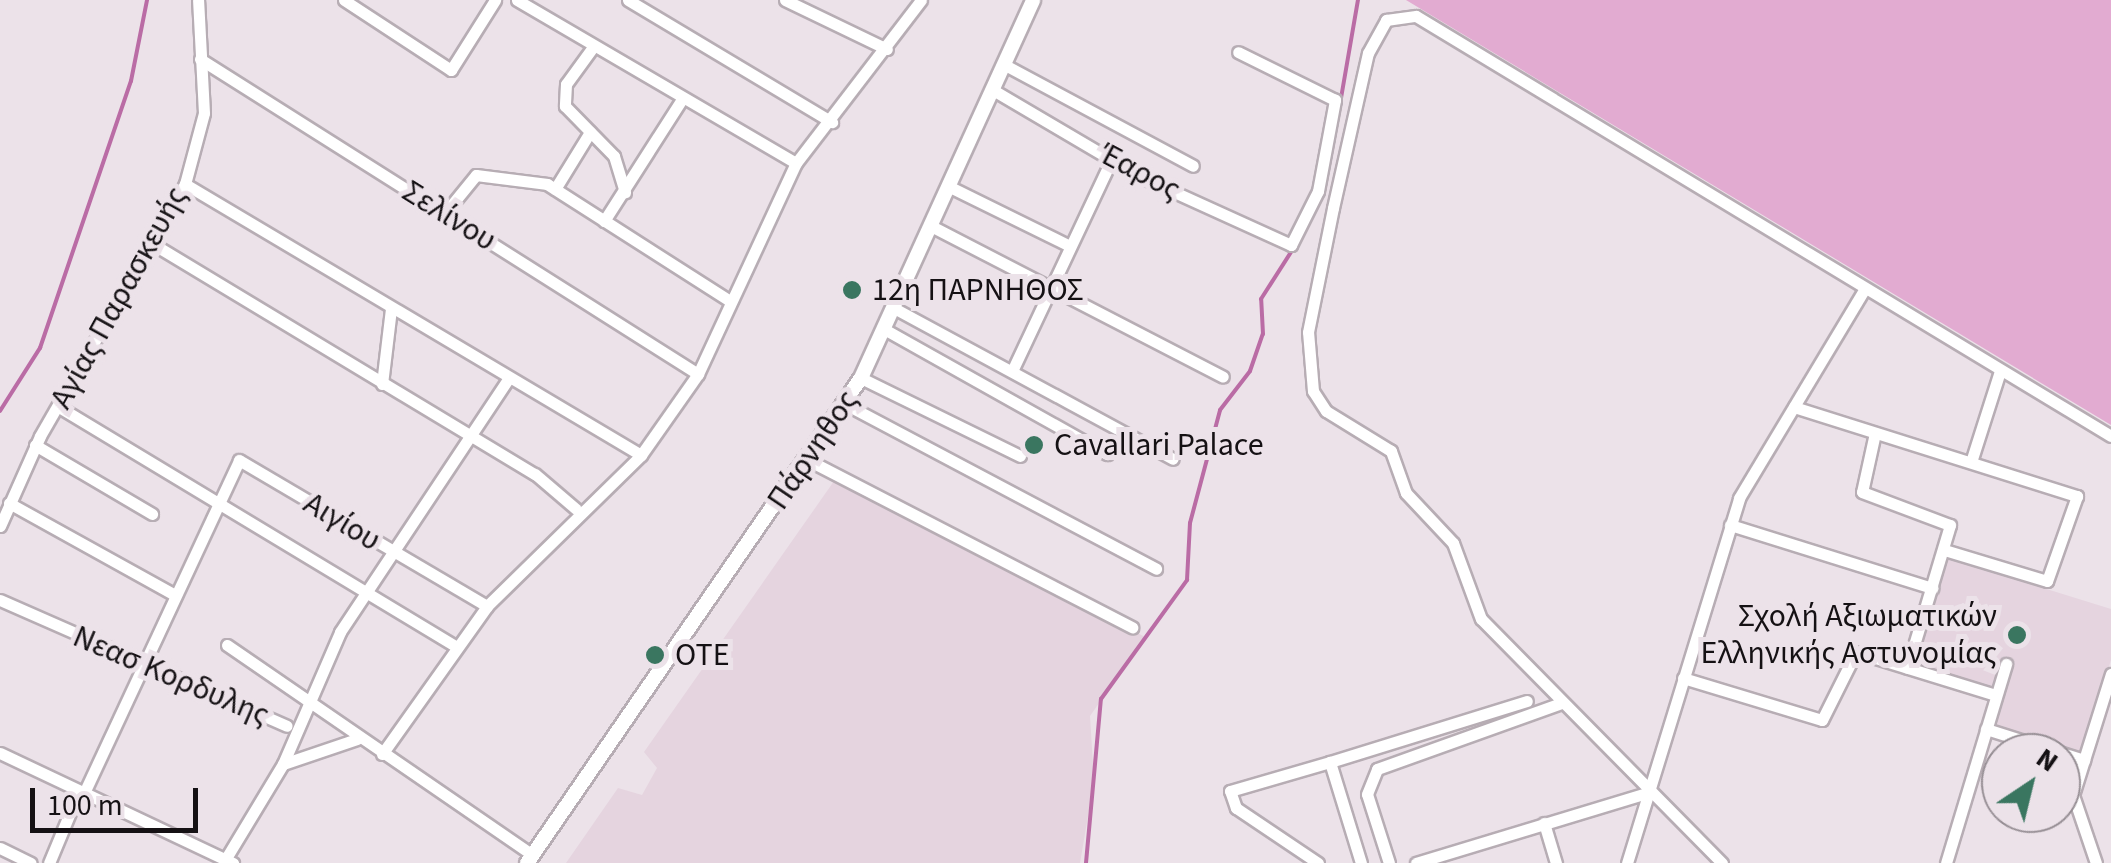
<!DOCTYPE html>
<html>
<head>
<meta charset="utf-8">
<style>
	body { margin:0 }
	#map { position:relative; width:2111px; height:863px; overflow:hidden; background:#ece2e9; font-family:"Source Sans 3",sans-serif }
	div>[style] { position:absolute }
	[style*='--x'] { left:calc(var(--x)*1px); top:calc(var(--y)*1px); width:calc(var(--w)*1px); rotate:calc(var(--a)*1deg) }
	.built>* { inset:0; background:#e5d4df }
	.green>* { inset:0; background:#e2abd1 }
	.stream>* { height:4px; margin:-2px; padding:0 2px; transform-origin:2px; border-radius:2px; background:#ba6ca5 }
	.roads { filter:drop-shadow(2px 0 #b7adb4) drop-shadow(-2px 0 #b7adb4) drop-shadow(0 2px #b7adb4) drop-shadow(0 -2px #b7adb4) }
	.minor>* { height:11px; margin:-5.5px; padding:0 5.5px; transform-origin:5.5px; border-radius:5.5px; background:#fff }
	.major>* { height:14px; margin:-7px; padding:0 7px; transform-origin:7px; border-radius:7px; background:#fff }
	.dots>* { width:28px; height:28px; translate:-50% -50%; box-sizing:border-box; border:5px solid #ece2e9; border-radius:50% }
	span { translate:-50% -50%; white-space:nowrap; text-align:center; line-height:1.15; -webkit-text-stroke:10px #ece2e9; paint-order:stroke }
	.street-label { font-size:32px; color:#151114 }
	.poi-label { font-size:32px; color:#151114 }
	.left { translate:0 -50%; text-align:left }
	.right { translate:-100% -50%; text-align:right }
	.north { position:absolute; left:1981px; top:733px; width:100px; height:100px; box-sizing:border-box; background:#ece2e9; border:2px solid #968e94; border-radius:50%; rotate:35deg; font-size:28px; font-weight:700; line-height:40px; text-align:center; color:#151114 }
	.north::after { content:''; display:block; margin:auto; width:35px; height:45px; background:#3a7660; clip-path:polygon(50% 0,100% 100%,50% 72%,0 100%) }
	.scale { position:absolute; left:30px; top:788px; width:168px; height:45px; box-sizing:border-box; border:5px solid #151114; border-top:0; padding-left:12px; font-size:30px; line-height:35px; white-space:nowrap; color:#151114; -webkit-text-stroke:8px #ece2e9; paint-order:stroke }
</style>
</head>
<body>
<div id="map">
	<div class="built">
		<div style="clip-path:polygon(839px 474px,1145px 637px,1090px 716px,1094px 781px,1080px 863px,566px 863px,618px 788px,642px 795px,657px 768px,644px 752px)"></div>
		<div style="clip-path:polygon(1947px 558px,2111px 609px,2111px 660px,2082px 755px,1992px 727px,2002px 694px,1913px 666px)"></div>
	</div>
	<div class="green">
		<div style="clip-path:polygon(1406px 0,2111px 0,2111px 425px)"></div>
	</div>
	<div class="stream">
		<div style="--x:1340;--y:104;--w:106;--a:-80.2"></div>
		<div style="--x:1301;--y:237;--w:40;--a:-65"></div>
		<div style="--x:0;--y:411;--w:75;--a:-57.6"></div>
		<div style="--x:40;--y:348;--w:282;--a:-71.2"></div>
		<div style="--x:131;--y:81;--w:83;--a:-78.8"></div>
		<div style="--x:1086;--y:863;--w:165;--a:-84.8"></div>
		<div style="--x:1101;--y:699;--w:147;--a:-54.1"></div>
		<div style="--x:1187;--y:580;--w:57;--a:-87"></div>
		<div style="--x:1190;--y:523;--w:117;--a:-75.1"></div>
		<div style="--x:1220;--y:410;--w:49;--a:-52.4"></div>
		<div style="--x:1250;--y:371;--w:39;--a:-71"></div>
		<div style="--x:1263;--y:334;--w:35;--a:-93"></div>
		<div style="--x:1261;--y:299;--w:59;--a:-57.4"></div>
	</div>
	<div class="roads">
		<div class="minor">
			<div style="--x:344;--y:0;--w:128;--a:33.2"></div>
			<div style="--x:451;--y:70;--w:83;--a:-57.8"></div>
			<div style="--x:517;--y:0;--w:323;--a:30.3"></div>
			<div style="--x:628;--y:0;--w:238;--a:30.9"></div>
			<div style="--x:785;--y:0;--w:113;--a:25.7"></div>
			<div style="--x:593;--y:47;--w:46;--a:126.1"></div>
			<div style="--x:566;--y:84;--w:22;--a:93"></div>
			<div style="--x:565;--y:106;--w:70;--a:45.6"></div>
			<div style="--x:614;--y:156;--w:38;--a:73"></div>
			<div style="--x:200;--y:59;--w:589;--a:32.31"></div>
			<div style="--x:1005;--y:65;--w:213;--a:28.2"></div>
			<div style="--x:993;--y:90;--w:169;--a:30.5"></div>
			<div style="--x:1139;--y:176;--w:167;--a:24.4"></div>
			<div style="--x:1291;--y:245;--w:60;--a:-63.4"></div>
			<div style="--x:1318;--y:191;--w:93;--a:-79.4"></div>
			<div style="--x:1335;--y:100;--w:108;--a:-153.7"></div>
			<div style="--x:185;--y:184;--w:530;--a:30.72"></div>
			<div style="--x:950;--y:187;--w:131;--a:26.2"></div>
			<div style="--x:555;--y:189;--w:67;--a:-58.4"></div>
			<div style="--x:445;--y:213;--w:49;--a:-50.8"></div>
			<div style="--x:476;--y:175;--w:72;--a:7.2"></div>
			<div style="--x:547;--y:184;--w:217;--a:32.6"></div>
			<div style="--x:604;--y:221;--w:145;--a:-57.4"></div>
			<div style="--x:933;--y:227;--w:326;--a:27.3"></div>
			<div style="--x:153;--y:244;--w:446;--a:31.1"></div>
			<div style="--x:535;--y:474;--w:54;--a:40.5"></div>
			<div style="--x:892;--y:307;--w:319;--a:28.4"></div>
			<div style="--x:884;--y:329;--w:256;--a:29.3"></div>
			<div style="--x:1013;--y:369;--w:232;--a:-64.8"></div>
			<div style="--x:861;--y:378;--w:177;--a:26.1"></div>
			<div style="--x:382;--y:384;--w:77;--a:-83.2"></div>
			<div style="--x:845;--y:404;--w:352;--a:27.9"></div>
			<div style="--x:59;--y:407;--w:461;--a:31.1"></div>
			<div style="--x:1794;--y:407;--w:297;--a:17.5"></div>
			<div style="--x:2077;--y:496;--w:90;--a:109.4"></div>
			<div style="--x:2047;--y:581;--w:108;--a:-163.2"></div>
			<div style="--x:1875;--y:433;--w:60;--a:102.4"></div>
			<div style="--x:1862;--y:492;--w:94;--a:20.6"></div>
			<div style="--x:1950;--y:525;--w:149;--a:106.7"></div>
			<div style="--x:35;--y:445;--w:136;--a:30.5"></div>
			<div style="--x:808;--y:460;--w:365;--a:27.3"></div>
			<div style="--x:1971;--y:462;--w:96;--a:-72.3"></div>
			<div style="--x:9;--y:503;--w:190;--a:29"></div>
			<div style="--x:1730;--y:525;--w:212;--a:17.3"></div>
			<div style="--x:0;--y:526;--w:98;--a:-66"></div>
			<div style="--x:40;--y:436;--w:291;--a:-60.1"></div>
			<div style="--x:185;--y:184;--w:73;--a:-75"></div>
			<div style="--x:204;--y:113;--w:113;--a:-93"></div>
			<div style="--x:0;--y:600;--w:313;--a:23.7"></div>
			<div style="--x:227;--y:645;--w:370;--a:34.5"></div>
			<div style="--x:1683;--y:678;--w:145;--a:16.8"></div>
			<div style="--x:1822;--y:720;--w:76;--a:-63.4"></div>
			<div style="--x:1856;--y:652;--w:146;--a:17.1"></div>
			<div style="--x:1986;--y:729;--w:103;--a:17.6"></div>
			<div style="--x:0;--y:753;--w:258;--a:25.3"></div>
			<div style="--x:382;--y:754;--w:181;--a:-54.6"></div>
			<div style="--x:487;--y:606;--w:216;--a:-44.4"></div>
			<div style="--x:641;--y:455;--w:99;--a:-54.9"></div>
			<div style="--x:698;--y:374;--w:233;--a:-65.1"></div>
			<div style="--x:796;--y:163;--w:205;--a:-52.5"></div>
			<div style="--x:283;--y:764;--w:144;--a:-66.6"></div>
			<div style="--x:340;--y:632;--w:305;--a:-56.4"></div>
			<div style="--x:84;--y:793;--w:367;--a:-65"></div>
			<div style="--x:239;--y:460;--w:288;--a:30.5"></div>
			<div style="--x:1544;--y:823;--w:42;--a:73.3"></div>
			<div style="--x:0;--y:848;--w:34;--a:26"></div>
			<div style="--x:225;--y:860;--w:112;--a:-58.9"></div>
			<div style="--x:283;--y:764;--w:78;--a:-18.7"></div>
			<div style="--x:49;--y:863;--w:78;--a:-67.4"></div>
			<div style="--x:1318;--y:863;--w:99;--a:-146.1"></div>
			<div style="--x:1236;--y:808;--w:18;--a:-109"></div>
			<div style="--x:1230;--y:791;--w:104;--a:-16.2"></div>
			<div style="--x:1361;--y:863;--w:106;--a:-107.1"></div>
			<div style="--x:1330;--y:762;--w:206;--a:-17.2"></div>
			<div style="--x:1389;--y:863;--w:72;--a:-107.7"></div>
			<div style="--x:1367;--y:794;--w:27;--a:-68"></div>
			<div style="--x:1377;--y:769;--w:195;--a:-19.7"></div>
			<div style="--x:1416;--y:863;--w:245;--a:-16.9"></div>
			<div style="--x:1627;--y:863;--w:382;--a:-72.9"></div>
			<div style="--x:1739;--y:498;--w:243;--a:-59"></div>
			<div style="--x:1722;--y:863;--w:343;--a:-134.6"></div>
			<div style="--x:1481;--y:619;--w:81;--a:-110.2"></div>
			<div style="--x:1453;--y:543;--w:69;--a:-133.2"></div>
			<div style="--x:1406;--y:493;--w:45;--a:-109.7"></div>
			<div style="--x:1391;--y:451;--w:76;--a:-148.4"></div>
			<div style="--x:1326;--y:411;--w:24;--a:-123"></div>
			<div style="--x:1313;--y:391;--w:59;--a:-94.8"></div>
			<div style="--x:1308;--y:332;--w:126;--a:-78.6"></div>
			<div style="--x:1333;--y:208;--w:159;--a:-77.3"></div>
			<div style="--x:1368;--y:53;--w:38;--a:-61"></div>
			<div style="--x:1386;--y:20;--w:30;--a:-8"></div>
			<div style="--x:1416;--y:16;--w:812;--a:31.15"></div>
			<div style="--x:1946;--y:863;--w:208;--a:-73.2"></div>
			<div style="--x:2096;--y:863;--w:72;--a:-108.7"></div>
			<div style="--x:2073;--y:795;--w:127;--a:-72.6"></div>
		</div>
		<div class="major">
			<div style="--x:527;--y:863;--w:589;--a:-55.45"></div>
			<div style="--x:861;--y:378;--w:415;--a:-65.5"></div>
		</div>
	</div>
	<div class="dots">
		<div style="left:852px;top:290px;background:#3a7660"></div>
		<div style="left:1034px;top:445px;background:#3a7660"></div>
		<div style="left:2017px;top:635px;background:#3a7660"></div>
		<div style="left:655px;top:655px;background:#3a7660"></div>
	</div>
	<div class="street-label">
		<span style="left:1140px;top:172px;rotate:28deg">Έαρος</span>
		<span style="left:449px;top:216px;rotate:32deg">Σελίνου</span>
		<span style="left:119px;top:298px;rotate:-61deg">Αγίας Παρασκευής</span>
		<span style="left:813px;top:450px;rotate:-56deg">Πάρνηθος</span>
		<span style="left:342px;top:522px;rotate:31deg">Αιγίου</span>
		<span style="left:171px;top:676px;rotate:23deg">Νεασ Κορδυλης</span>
	</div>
	<div class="poi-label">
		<span class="left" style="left:872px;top:290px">12η ΠΑΡΝΗΘΟΣ</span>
		<span class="left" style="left:1054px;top:445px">Cavallari Palace</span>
		<span class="right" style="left:1997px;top:635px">Σχολή Αξιωματικών<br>Ελληνικής Αστυνομίας</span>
		<span class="left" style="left:675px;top:655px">ΟΤΕ</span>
	</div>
	<div class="north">N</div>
	<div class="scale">100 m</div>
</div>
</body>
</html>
